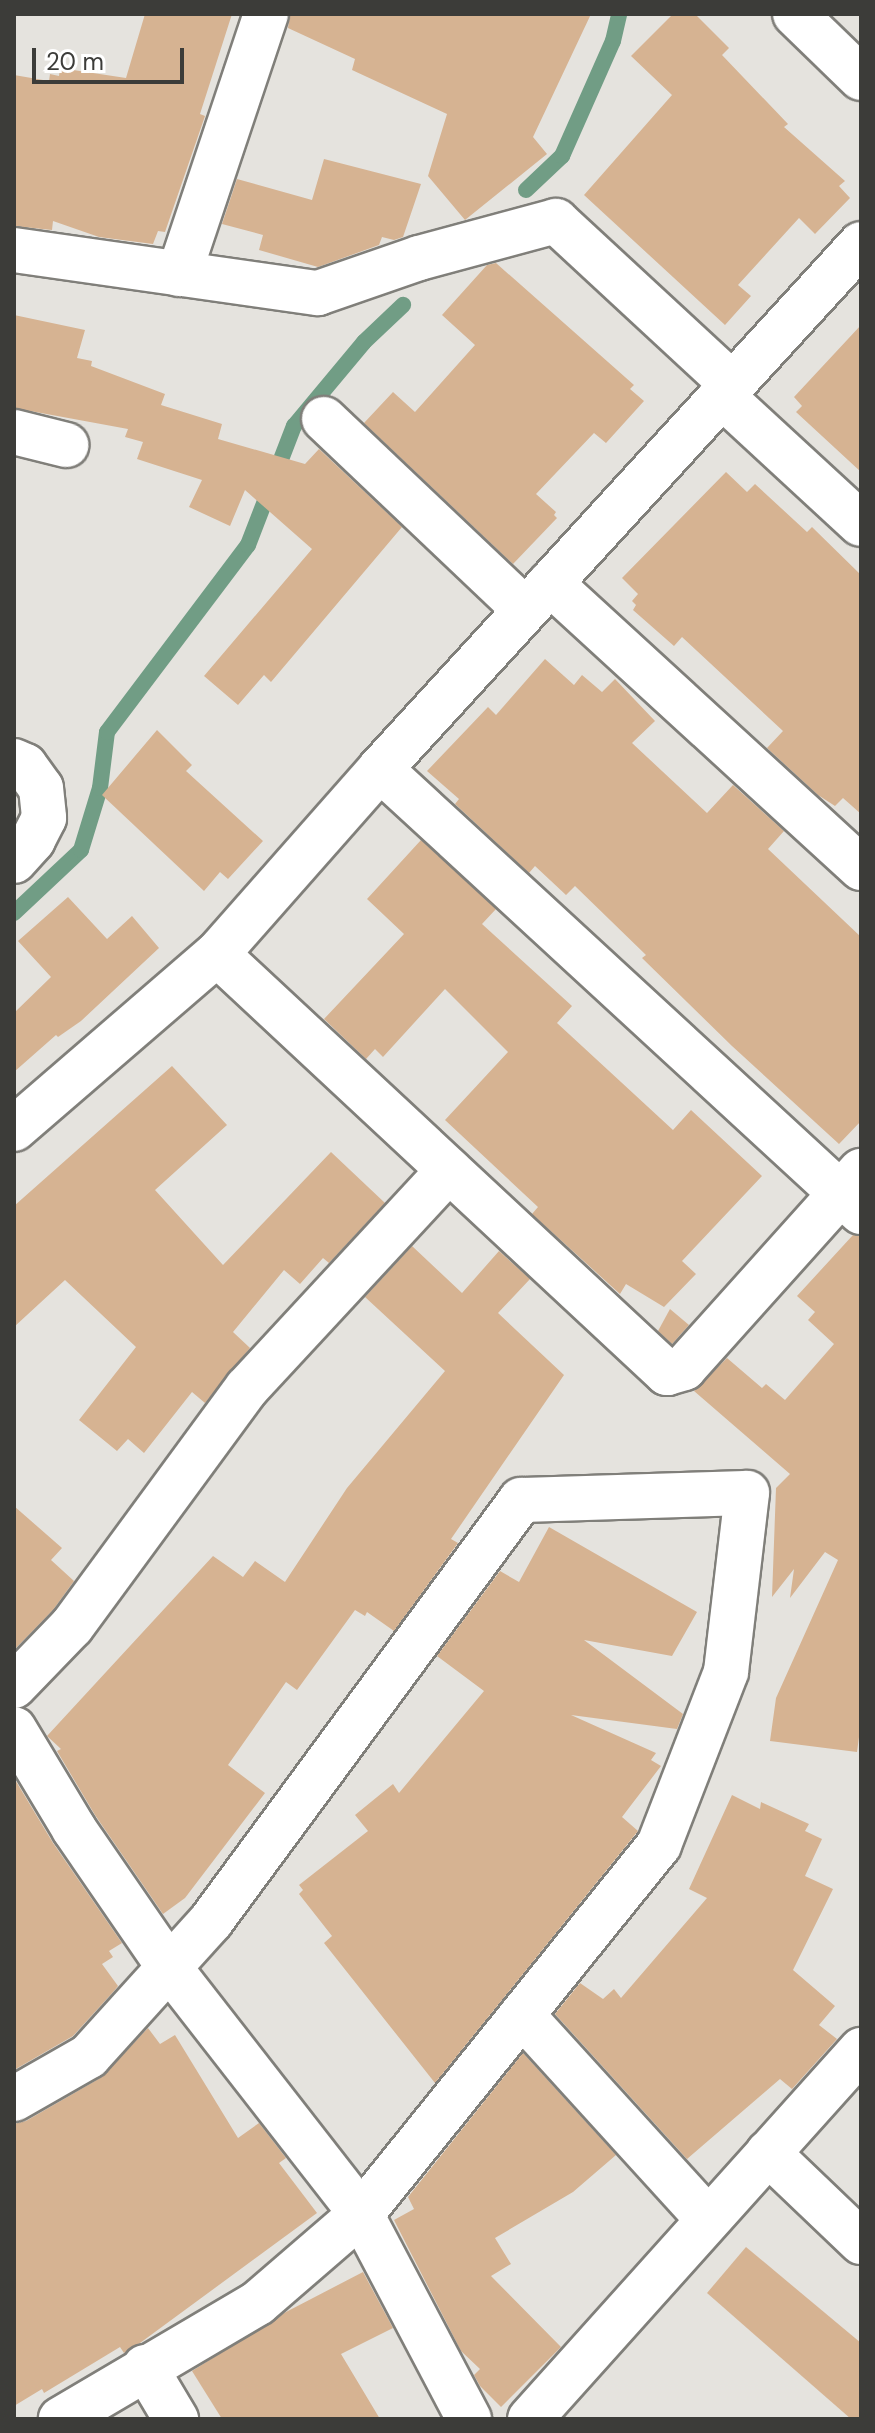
<!DOCTYPE html>
<html>
<head>
<meta charset="utf-8">
<style>
	body { margin:0 }
	#map { position:relative; width:875px; height:2433px; overflow:hidden; background:#e5e3de; font-family:"DM Sans",sans-serif }
	div>[style] { position:absolute }
	[style*='--x'] { left:calc(var(--x)*1px); top:calc(var(--y)*1px); width:calc(var(--w)*1px); rotate:calc(var(--a)*1deg) }
	.stream>* { height:16px; margin:-8px; padding:0 8px; transform-origin:8px; border-radius:8px; background:#719d85 }
	.building>* { inset:0; background:#d6b392 }
	.roads { filter:drop-shadow(2px 0 #807f7a) drop-shadow(-2px 0 #807f7a) drop-shadow(0 2px #807f7a) drop-shadow(0 -2px #807f7a) }
	.minor>* { height:44px; margin:-22px; padding:0 22px; transform-origin:22px; border-radius:22px; background:#fff }
	span { translate:-50% -50%; white-space:nowrap; text-align:center; line-height:1.15; -webkit-text-stroke:8px #fff; paint-order:stroke }
	.frame { position:absolute; inset:0; border:16px solid #3c3c39; pointer-events:none }
	.scale { position:absolute; left:32px; top:48px; width:152px; height:36px; box-sizing:border-box; border:4px solid #3c3c39; border-top:0; padding-left:10px; font-size:24px; line-height:28px; white-space:nowrap; color:#3c3c39; -webkit-text-stroke:6px #fff; paint-order:stroke }
</style>
</head>
<body>
<div id="map">
	<div class="stream">
		<div style="--x:526;--y:190;--w:50;--a:-43.4"></div>
		<div style="--x:562;--y:156;--w:126;--a:-66.1"></div>
		<div style="--x:613;--y:41;--w:28;--a:-77"></div>
		<div style="--x:14;--y:913;--w:92;--a:-43.2"></div>
		<div style="--x:81;--y:850;--w:65;--a:-73"></div>
		<div style="--x:100;--y:788;--w:56;--a:-82.9"></div>
		<div style="--x:107;--y:732;--w:234;--a:-53"></div>
		<div style="--x:248;--y:545;--w:128;--a:-68.9"></div>
		<div style="--x:294;--y:426;--w:109;--a:-50.2"></div>
		<div style="--x:364;--y:342;--w:54;--a:-43.5"></div>
	</div>
	<div class="building">
		<div style="clip-path:polygon(145px 14px,232px 14px,200px 114px,205px 116px,165px 232px,158px 231px,153px 244px,99px 237px,53px 221px,52px 230px,14px 226px,14px 75px,49px 81px,50px 74px,59px 76px,60px 68px,126px 78px)"></div>
		<div style="clip-path:polygon(290px 14px,591px 14px,533px 137px,547px 154px,465px 220px,428px 176px,447px 114px,352px 70px,355px 59px,288px 28px)"></div>
		<div style="clip-path:polygon(673px 14px,695px 14px,729px 48px,722px 55px,788px 124px,784px 127px,845px 181px,839px 186px,850px 198px,815px 234px,799px 218px,738px 285px,751px 296px,725px 325px,584px 195px,672px 95px,631px 56px)"></div>
		<div style="clip-path:polygon(324px 159px,421px 184px,403px 237px,394px 240px,382px 237px,379px 245px,318px 267px,259px 250px,263px 235px,222px 224px,237px 179px,312px 200px)"></div>
		<div style="clip-path:polygon(496px 263px,634px 385px,630px 389px,644px 401px,606px 443px,594px 433px,536px 494px,556px 512px,554px 515px,557px 518px,513px 564px,364px 423px,393px 392px,415px 412px,475px 345px,442px 315px,487px 265px)"></div>
		<div style="clip-path:polygon(14px 315px,85px 330px,77px 358px,92px 361px,91px 366px,165px 394px,161px 405px,222px 424px,218px 439px,305px 464px,319px 449px,402px 527px,271px 682px,264px 675px,238px 705px,204px 676px,312px 549px,245px 490px,230px 526px,189px 507px,202px 480px,137px 459px,143px 442px,125px 437px,128px 429px,14px 408px)"></div>
		<div style="clip-path:polygon(861px 325px,861px 472px,796px 412px,802px 406px,794px 397px)"></div>
		<div style="clip-path:polygon(726px 472px,747px 492px,755px 484px,807px 532px,812px 527px,861px 575px,861px 814px,843px 798px,835px 806px,818px 795px,767px 748px,783px 731px,682px 637px,674px 646px,633px 610px,636px 605px,632px 601px,638px 594px,622px 578px)"></div>
		<div style="clip-path:polygon(545px 659px,574px 685px,582px 675px,602px 692px,615px 679px,655px 721px,632px 743px,707px 813px,733px 785px,784px 831px,768px 849px,861px 937px,861px 1121px,839px 1144px,732px 1046px,642px 958px,646px 955px,575px 886px,566px 895px,535px 866px,529px 873px,455px 804px,459px 799px,427px 771px,488px 707px,496px 715px)"></div>
		<div style="clip-path:polygon(157px 730px,192px 765px,186px 771px,263px 841px,228px 879px,220px 872px,204px 891px,102px 795px)"></div>
		<div style="clip-path:polygon(421px 840px,496px 909px,482px 924px,572px 1006px,557px 1023px,673px 1130px,691px 1110px,762px 1176px,682px 1261px,696px 1274px,664px 1307px,626px 1284px,620px 1294px,532px 1214px,538px 1207px,445px 1120px,508px 1052px,445px 989px,383px 1057px,375px 1049px,366px 1059px,324px 1019px,404px 934px,367px 899px)"></div>
		<div style="clip-path:polygon(68px 897px,107px 939px,132px 916px,159px 948px,81px 1021px,58px 1037px,56px 1035px,14px 1072px,14px 1013px,51px 977px,18px 941px)"></div>
		<div style="clip-path:polygon(172px 1066px,227px 1125px,155px 1190px,223px 1265px,331px 1152px,385px 1203px,329px 1263px,323px 1258px,300px 1284px,284px 1270px,233px 1332px,250px 1348px,205px 1403px,192px 1392px,144px 1453px,128px 1439px,117px 1451px,79px 1420px,136px 1347px,65px 1280px,14px 1327px,14px 1206px)"></div>
		<div style="clip-path:polygon(853px 1235px,861px 1236px,861px 1722px,857px 1752px,770px 1741px,776px 1698px,838px 1560px,825px 1552px,790px 1598px,794px 1569px,772px 1597px,776px 1488px,790px 1474px,694px 1391px,727px 1358px,762px 1388px,766px 1384px,785px 1400px,834px 1344px,808px 1320px,815px 1312px,797px 1296px)"></div>
		<div style="clip-path:polygon(412px 1246px,462px 1293px,499px 1251px,530px 1279px,498px 1313px,564px 1375px,451px 1539px,458px 1543px,394px 1631px,367px 1612px,365px 1616px,355px 1610px,297px 1690px,286px 1682px,228px 1765px,265px 1793px,185px 1898px,163px 1914px,95px 1815px,57px 1751px,61px 1749px,47px 1736px,213px 1556px,243px 1577px,255px 1561px,285px 1582px,347px 1488px,445px 1371px,365px 1297px)"></div>
		<div style="clip-path:polygon(670px 1309px,689px 1325px,672px 1344px,658px 1331px)"></div>
		<div style="clip-path:polygon(14px 1506px,62px 1548px,51px 1560px,74px 1581px,53px 1610px,14px 1650px)"></div>
		<div style="clip-path:polygon(549px 1527px,697px 1612px,672px 1656px,584px 1640px,683px 1714px,677px 1729px,571px 1715px,656px 1753px,651px 1760px,661px 1766px,622px 1817px,638px 1831px,435px 2083px,324px 1943px,332px 1936px,299px 1894px,303px 1890px,299px 1885px,368px 1831px,355px 1815px,393px 1784px,399px 1793px,484px 1691px,437px 1656px,500px 1571px,519px 1582px)"></div>
		<div style="clip-path:polygon(14px 1778px,53px 1843px,122px 1943px,109px 1951px,113px 1957px,102px 1964px,118px 1986px,114px 1991px,73px 2036px,14px 2070px)"></div>
		<div style="clip-path:polygon(732px 1795px,760px 1809px,761px 1802px,809px 1824px,805px 1831px,822px 1839px,805px 1876px,833px 1889px,793px 1970px,835px 2006px,819px 2025px,837px 2039px,792px 2089px,780px 2079px,687px 2159px,555px 2014px,580px 1983px,603px 1999px,614px 1989px,621px 1998px,707px 1898px,689px 1889px)"></div>
		<div style="clip-path:polygon(148px 2028px,160px 2044px,175px 2035px,238px 2138px,259px 2123px,286px 2158px,279px 2163px,317px 2213px,140px 2343px,124px 2353px,120px 2347px,44px 2393px,42px 2389px,14px 2406px,14px 2124px,26px 2121px,102px 2077px)"></div>
		<div style="clip-path:polygon(523px 2053px,616px 2155px,573px 2192px,495px 2238px,511px 2264px,491px 2276px,561px 2347px,501px 2407px,480px 2386px,474px 2375px,480px 2369px,461px 2351px,394px 2220px,414px 2209px,408px 2197px)"></div>
		<div style="clip-path:polygon(746px 2247px,861px 2343px,861px 2419px,851px 2419px,707px 2293px)"></div>
		<div style="clip-path:polygon(363px 2272px,393px 2328px,341px 2354px,380px 2419px,222px 2419px,192px 2371px,286px 2312px)"></div>
	</div>
	<div class="roads">
		<div class="minor">
			<div style="--x:795;--y:14;--w:92;--a:44.1"></div>
			<div style="--x:14;--y:250;--w:307;--a:8.1"></div>
			<div style="--x:318;--y:293;--w:107;--a:-19.1"></div>
			<div style="--x:419;--y:258;--w:142;--a:-15.1"></div>
			<div style="--x:556;--y:221;--w:240;--a:42.8"></div>
			<div style="--x:179;--y:274;--w:274;--a:-71.5"></div>
			<div style="--x:721;--y:395;--w:190;--a:42.7"></div>
			<div style="--x:324;--y:419;--w:277;--a:43.5"></div>
			<div style="--x:14;--y:432;--w:54;--a:14"></div>
			<div style="--x:550;--y:583;--w:422;--a:42.5"></div>
			<div style="--x:14;--y:761;--w:12;--a:24"></div>
			<div style="--x:25;--y:766;--w:27;--a:54"></div>
			<div style="--x:41;--y:788;--w:30;--a:84"></div>
			<div style="--x:44;--y:818;--w:25;--a:117"></div>
			<div style="--x:33;--y:840;--w:28;--a:132"></div>
			<div style="--x:380;--y:769;--w:654;--a:42.65"></div>
			<div style="--x:217;--y:954;--w:615;--a:42.96"></div>
			<div style="--x:667;--y:1373;--w:18;--a:-16"></div>
			<div style="--x:684;--y:1368;--w:265;--a:-48.1"></div>
			<div style="--x:14;--y:1129;--w:268;--a:-40.8"></div>
			<div style="--x:217;--y:954;--w:247;--a:-48.6"></div>
			<div style="--x:380;--y:769;--w:712;--a:-47.5"></div>
			<div style="--x:14;--y:1686;--w:83;--a:-46"></div>
			<div style="--x:72;--y:1626;--w:295;--a:-53.7"></div>
			<div style="--x:247;--y:1388;--w:297;--a:-47.2"></div>
			<div style="--x:14;--y:1729;--w:117;--a:59"></div>
			<div style="--x:74;--y:1829;--w:168;--a:55.5"></div>
			<div style="--x:169;--y:1967;--w:313;--a:52.1"></div>
			<div style="--x:361;--y:2214;--w:232;--a:62.2"></div>
			<div style="--x:522;--y:2015;--w:275;--a:47.7"></div>
			<div style="--x:14;--y:2099;--w:86;--a:-29.8"></div>
			<div style="--x:89;--y:2056;--w:182;--a:-47.9"></div>
			<div style="--x:211;--y:1921;--w:523;--a:-53.63"></div>
			<div style="--x:521;--y:1500;--w:226;--a:-1.8"></div>
			<div style="--x:747;--y:1493;--w:180;--a:96.7"></div>
			<div style="--x:726;--y:1672;--w:186;--a:111.2"></div>
			<div style="--x:659;--y:1845;--w:474;--a:128.9"></div>
			<div style="--x:361;--y:2214;--w:136;--a:139.2"></div>
			<div style="--x:258;--y:2303;--w:229;--a:149.5"></div>
			<div style="--x:768;--y:2153;--w:129;--a:43.7"></div>
			<div style="--x:145;--y:2367;--w:61;--a:59.2"></div>
			<div style="--x:530;--y:2419;--w:496;--a:-48.1"></div>
		</div>
	</div>
	<div class="frame"></div>
	<div class="scale">20 m</div>
</div>
</body>
</html>
